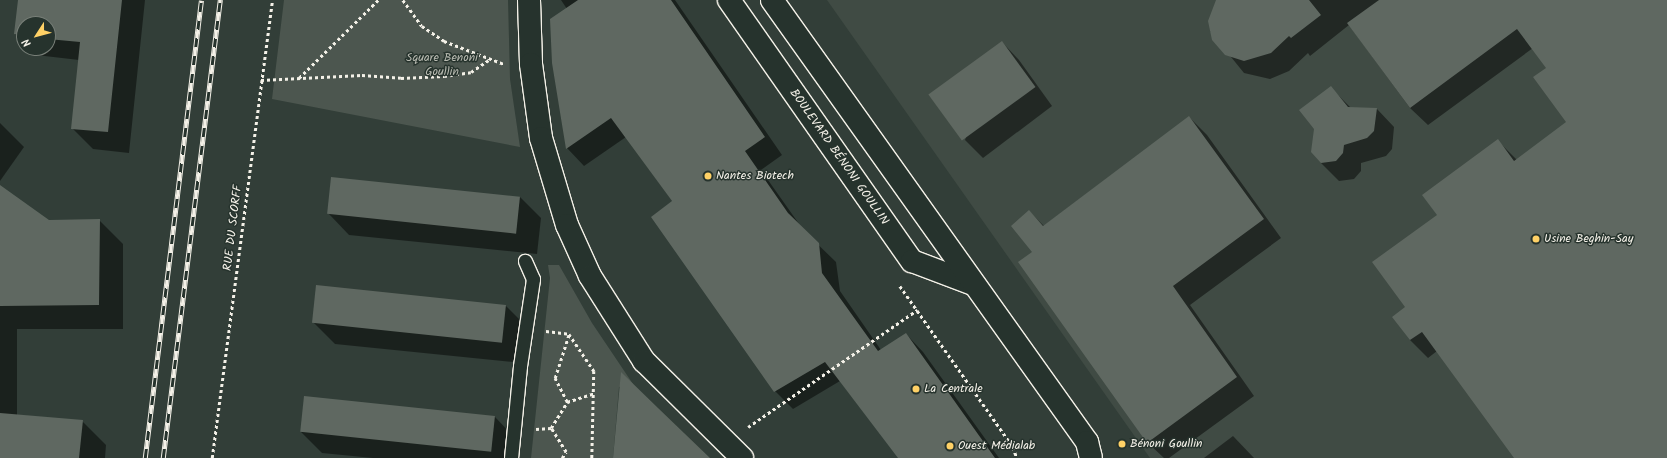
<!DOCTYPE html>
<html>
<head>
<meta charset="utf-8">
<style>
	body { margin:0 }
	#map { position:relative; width:1667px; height:458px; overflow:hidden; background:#323e38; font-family:Kalam,sans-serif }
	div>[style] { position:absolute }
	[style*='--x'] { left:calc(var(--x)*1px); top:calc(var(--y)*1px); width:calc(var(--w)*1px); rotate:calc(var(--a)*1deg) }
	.built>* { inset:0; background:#404b44 }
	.green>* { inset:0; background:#4c564f }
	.shadow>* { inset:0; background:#0007 }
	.building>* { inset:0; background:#5f6861; transform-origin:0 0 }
	.path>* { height:2.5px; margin-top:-1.25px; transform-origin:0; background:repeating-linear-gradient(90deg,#f4f1e8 0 3px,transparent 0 6px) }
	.roads { filter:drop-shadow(1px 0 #f4f1e8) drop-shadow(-1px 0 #f4f1e8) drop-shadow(0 1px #f4f1e8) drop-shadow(0 -1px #f4f1e8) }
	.service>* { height:13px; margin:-6.5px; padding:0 6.5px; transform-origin:6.5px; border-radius:6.5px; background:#26332d }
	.minor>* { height:22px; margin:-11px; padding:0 11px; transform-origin:11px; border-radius:11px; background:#26332d }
	.tertiary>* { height:22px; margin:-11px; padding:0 11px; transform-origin:11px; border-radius:11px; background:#26332d }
	.rail>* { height:4.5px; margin-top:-2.25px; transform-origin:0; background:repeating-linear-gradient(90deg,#26332d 0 9px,#f4f1e8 0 18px); box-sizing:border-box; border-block:1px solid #f4f1e8 }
	.dots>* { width:11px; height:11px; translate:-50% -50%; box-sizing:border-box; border:2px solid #26332d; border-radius:50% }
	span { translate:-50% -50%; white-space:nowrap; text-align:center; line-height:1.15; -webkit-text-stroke:3px #26332d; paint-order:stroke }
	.park-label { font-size:12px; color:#b9bbb2 }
	.street-label { font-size:12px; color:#f4f1e8 }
	.poi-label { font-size:12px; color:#f4f1e8 }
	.left { translate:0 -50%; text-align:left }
	.north { position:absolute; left:16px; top:16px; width:40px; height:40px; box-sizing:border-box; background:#26332d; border:1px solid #787f78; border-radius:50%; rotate:234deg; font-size:11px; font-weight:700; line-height:16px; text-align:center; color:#f4f1e8 }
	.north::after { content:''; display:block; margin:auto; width:14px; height:18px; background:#ffd166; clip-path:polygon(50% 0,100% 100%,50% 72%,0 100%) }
</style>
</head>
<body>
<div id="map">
	<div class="built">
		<div style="clip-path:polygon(827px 0,1667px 0,1667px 458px,1150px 458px)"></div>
	</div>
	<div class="green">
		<div style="clip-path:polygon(284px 0,508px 0,510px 79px,520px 147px,272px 99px)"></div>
		<div style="clip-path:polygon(548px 265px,559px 265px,592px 323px,633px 384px,619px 387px,613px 458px,531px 458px,550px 278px)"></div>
	</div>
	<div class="shadow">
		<div style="clip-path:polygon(19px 0,145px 0,129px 153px,93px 149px,72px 128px,79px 60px,36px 55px,29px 48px,48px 48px,48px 24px,24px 24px,24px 43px,15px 34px)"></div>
		<div style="clip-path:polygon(561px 0,675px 0,782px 155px,761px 170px,804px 231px,836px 262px,840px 291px,881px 350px,906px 334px,923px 352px,999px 458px,899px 458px,840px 381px,793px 409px,775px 391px,673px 202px,626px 137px,584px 166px,567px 148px,567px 9px)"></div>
		<div style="clip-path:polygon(1219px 0,1667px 0,1667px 458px,1515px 458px,1437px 351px,1428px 358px,1410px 340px,1406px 308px,1438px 215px,1498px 141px,1517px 160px,1568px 122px,1547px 68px,1533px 48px,1428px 125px,1410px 108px,1349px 25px,1310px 56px,1308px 53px,1289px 71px,1270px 79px,1244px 73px,1210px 31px)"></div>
		<div style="clip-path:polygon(1002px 42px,1019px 60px,1052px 106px,983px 158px,965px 140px)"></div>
		<div style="clip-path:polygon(1331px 88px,1351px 108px,1377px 109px,1394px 127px,1392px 149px,1386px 156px,1361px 163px,1361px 171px,1354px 179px,1339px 181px,1321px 163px)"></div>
		<div style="clip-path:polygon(1189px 117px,1207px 135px,1281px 238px,1190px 305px,1254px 396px,1169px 458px,1164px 458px,1148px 443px,1020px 262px,1033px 252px,1029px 211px,1044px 226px)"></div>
		<div style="clip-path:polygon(0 123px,24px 147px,0 181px)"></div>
		<div style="clip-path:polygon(0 186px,48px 221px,99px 220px,123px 244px,123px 329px,17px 329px,17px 415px,82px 421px,106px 445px,105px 458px,0 458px)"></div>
		<div style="clip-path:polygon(520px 197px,541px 218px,537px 254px,349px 235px,329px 214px)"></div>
		<div style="clip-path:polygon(317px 286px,506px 306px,527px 327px,523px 363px,335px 344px,314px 323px)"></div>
		<div style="clip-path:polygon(495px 417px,515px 438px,513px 458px,373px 458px,322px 453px,301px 432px)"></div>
		<div style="clip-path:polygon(1233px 436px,1254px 458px,1204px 458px)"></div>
	</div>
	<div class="building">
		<div style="clip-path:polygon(18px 0,122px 0,108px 132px,71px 129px,80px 42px,48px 39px,48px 24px,24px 24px,24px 36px,14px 34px)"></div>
		<div style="clip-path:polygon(578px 0,671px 0,765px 137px,745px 151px,788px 213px,819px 243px,822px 273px,878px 351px,906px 333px,995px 458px,898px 458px,825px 362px,774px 392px,651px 217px,672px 201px,611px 118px,566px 149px,552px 63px,550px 19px)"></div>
		<div style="clip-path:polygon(1216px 0,1309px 0,1321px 15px,1291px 38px,1289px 36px,1271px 53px,1244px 61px,1225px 55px,1212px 40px,1208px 21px)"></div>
		<div style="clip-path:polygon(1379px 0,1667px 0,1667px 458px,1514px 458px,1422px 332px,1410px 340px,1392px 317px,1405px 307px,1372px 262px,1437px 215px,1422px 195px,1498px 139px,1514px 161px,1566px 122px,1533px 77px,1546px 68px,1517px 29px,1410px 108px,1347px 23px)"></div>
		<div style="left:1002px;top:41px;width:57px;height:91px;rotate:54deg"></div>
		<div style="clip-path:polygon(1331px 86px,1348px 107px,1377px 108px,1374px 131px,1367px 138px,1344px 145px,1343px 153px,1336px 161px,1321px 163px,1311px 152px,1314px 129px,1299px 110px)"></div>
		<div style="clip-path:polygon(1189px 116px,1264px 219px,1173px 286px,1237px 377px,1147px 443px,1018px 262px,1032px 252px,1011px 226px,1029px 210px,1043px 226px)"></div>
		<div style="left:331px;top:177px;width:190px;height:37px;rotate:6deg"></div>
		<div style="clip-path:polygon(0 185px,49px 220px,100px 219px,99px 305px,0 306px)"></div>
		<div style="left:316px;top:285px;width:191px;height:38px;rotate:6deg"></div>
		<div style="clip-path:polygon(621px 372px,658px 408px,710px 458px,613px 458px)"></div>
		<div style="left:304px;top:396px;width:192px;height:36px;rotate:6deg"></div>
		<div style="clip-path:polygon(0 413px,83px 420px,79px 458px,0 458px)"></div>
	</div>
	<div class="path">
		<div style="--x:403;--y:0;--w:32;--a:54"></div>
		<div style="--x:422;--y:26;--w:27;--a:34"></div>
		<div style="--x:444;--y:41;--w:64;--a:21"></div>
		<div style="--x:299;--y:78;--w:111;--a:-44.6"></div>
		<div style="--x:261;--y:80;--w:101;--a:-2.8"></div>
		<div style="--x:362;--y:75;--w:39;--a:4"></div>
		<div style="--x:401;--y:78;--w:43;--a:-2.7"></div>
		<div style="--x:444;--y:76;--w:27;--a:-8"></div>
		<div style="--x:471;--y:72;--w:23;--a:-34"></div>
		<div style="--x:900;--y:286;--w:197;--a:54.9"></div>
		<div style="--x:1013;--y:447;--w:12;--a:70"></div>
		<div style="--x:546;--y:331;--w:23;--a:7"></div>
		<div style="--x:569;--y:334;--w:45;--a:56"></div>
		<div style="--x:594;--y:371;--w:87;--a:91.3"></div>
		<div style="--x:567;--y:402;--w:28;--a:-18"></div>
		<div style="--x:748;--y:427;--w:206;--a:-34.7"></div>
		<div style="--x:536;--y:429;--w:15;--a:-4"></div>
		<div style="--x:212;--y:458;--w:462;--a:-82.5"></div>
		<div style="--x:562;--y:458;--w:7;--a:-56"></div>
		<div style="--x:566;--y:452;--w:28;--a:-122"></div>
		<div style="--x:551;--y:428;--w:31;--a:-58"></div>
		<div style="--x:567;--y:402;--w:27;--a:-117"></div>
		<div style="--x:555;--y:378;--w:46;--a:-72.3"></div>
	</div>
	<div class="roads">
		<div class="service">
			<div style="--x:511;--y:458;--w:92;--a:-84.4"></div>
			<div style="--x:520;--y:366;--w:88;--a:-81.5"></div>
			<div style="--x:533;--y:279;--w:20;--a:-114"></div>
		</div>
		<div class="minor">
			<div style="--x:529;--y:0;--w:64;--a:88.2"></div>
			<div style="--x:531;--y:64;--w:75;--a:82.3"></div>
			<div style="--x:541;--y:138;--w:91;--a:73.4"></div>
			<div style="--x:567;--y:225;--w:56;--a:65.7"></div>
			<div style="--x:590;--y:276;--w:101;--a:57.6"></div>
			<div style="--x:644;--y:361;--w:138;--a:44.7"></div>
		</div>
		<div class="tertiary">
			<div style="--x:729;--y:0;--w:319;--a:55"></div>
			<div style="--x:912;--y:261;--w:65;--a:20.7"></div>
			<div style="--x:772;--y:0;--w:543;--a:54.52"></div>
			<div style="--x:1087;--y:442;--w:16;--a:76"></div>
		</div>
	</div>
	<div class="rail">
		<div style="--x:145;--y:458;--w:461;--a:-83"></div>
		<div style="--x:163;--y:458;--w:462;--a:-82.9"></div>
	</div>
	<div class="dots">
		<div style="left:708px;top:176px;background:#ffd166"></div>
		<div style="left:1536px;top:239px;background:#ffd166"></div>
		<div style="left:916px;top:389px;background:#ffd166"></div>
		<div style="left:1122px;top:444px;background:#ffd166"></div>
		<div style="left:950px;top:446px;background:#ffd166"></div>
	</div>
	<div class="park-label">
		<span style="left:442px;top:65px">Square Benoni<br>Goullin</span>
	</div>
	<div class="street-label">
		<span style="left:839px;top:157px;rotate:55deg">BOULEVARD BÉNONI GOULLIN</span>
		<span style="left:233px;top:228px;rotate:-83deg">RUE DU SCORFF</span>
	</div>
	<div class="poi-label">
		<span class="left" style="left:716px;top:176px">Nantes Biotech</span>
		<span class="left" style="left:1544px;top:239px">Usine Beghin-Say</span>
		<span class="left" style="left:924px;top:389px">La Centrale</span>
		<span class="left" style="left:1130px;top:444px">Bénoni Goullin</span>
		<span class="left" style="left:958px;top:446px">Ouest Médialab</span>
	</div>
	<div class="north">N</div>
</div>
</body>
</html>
